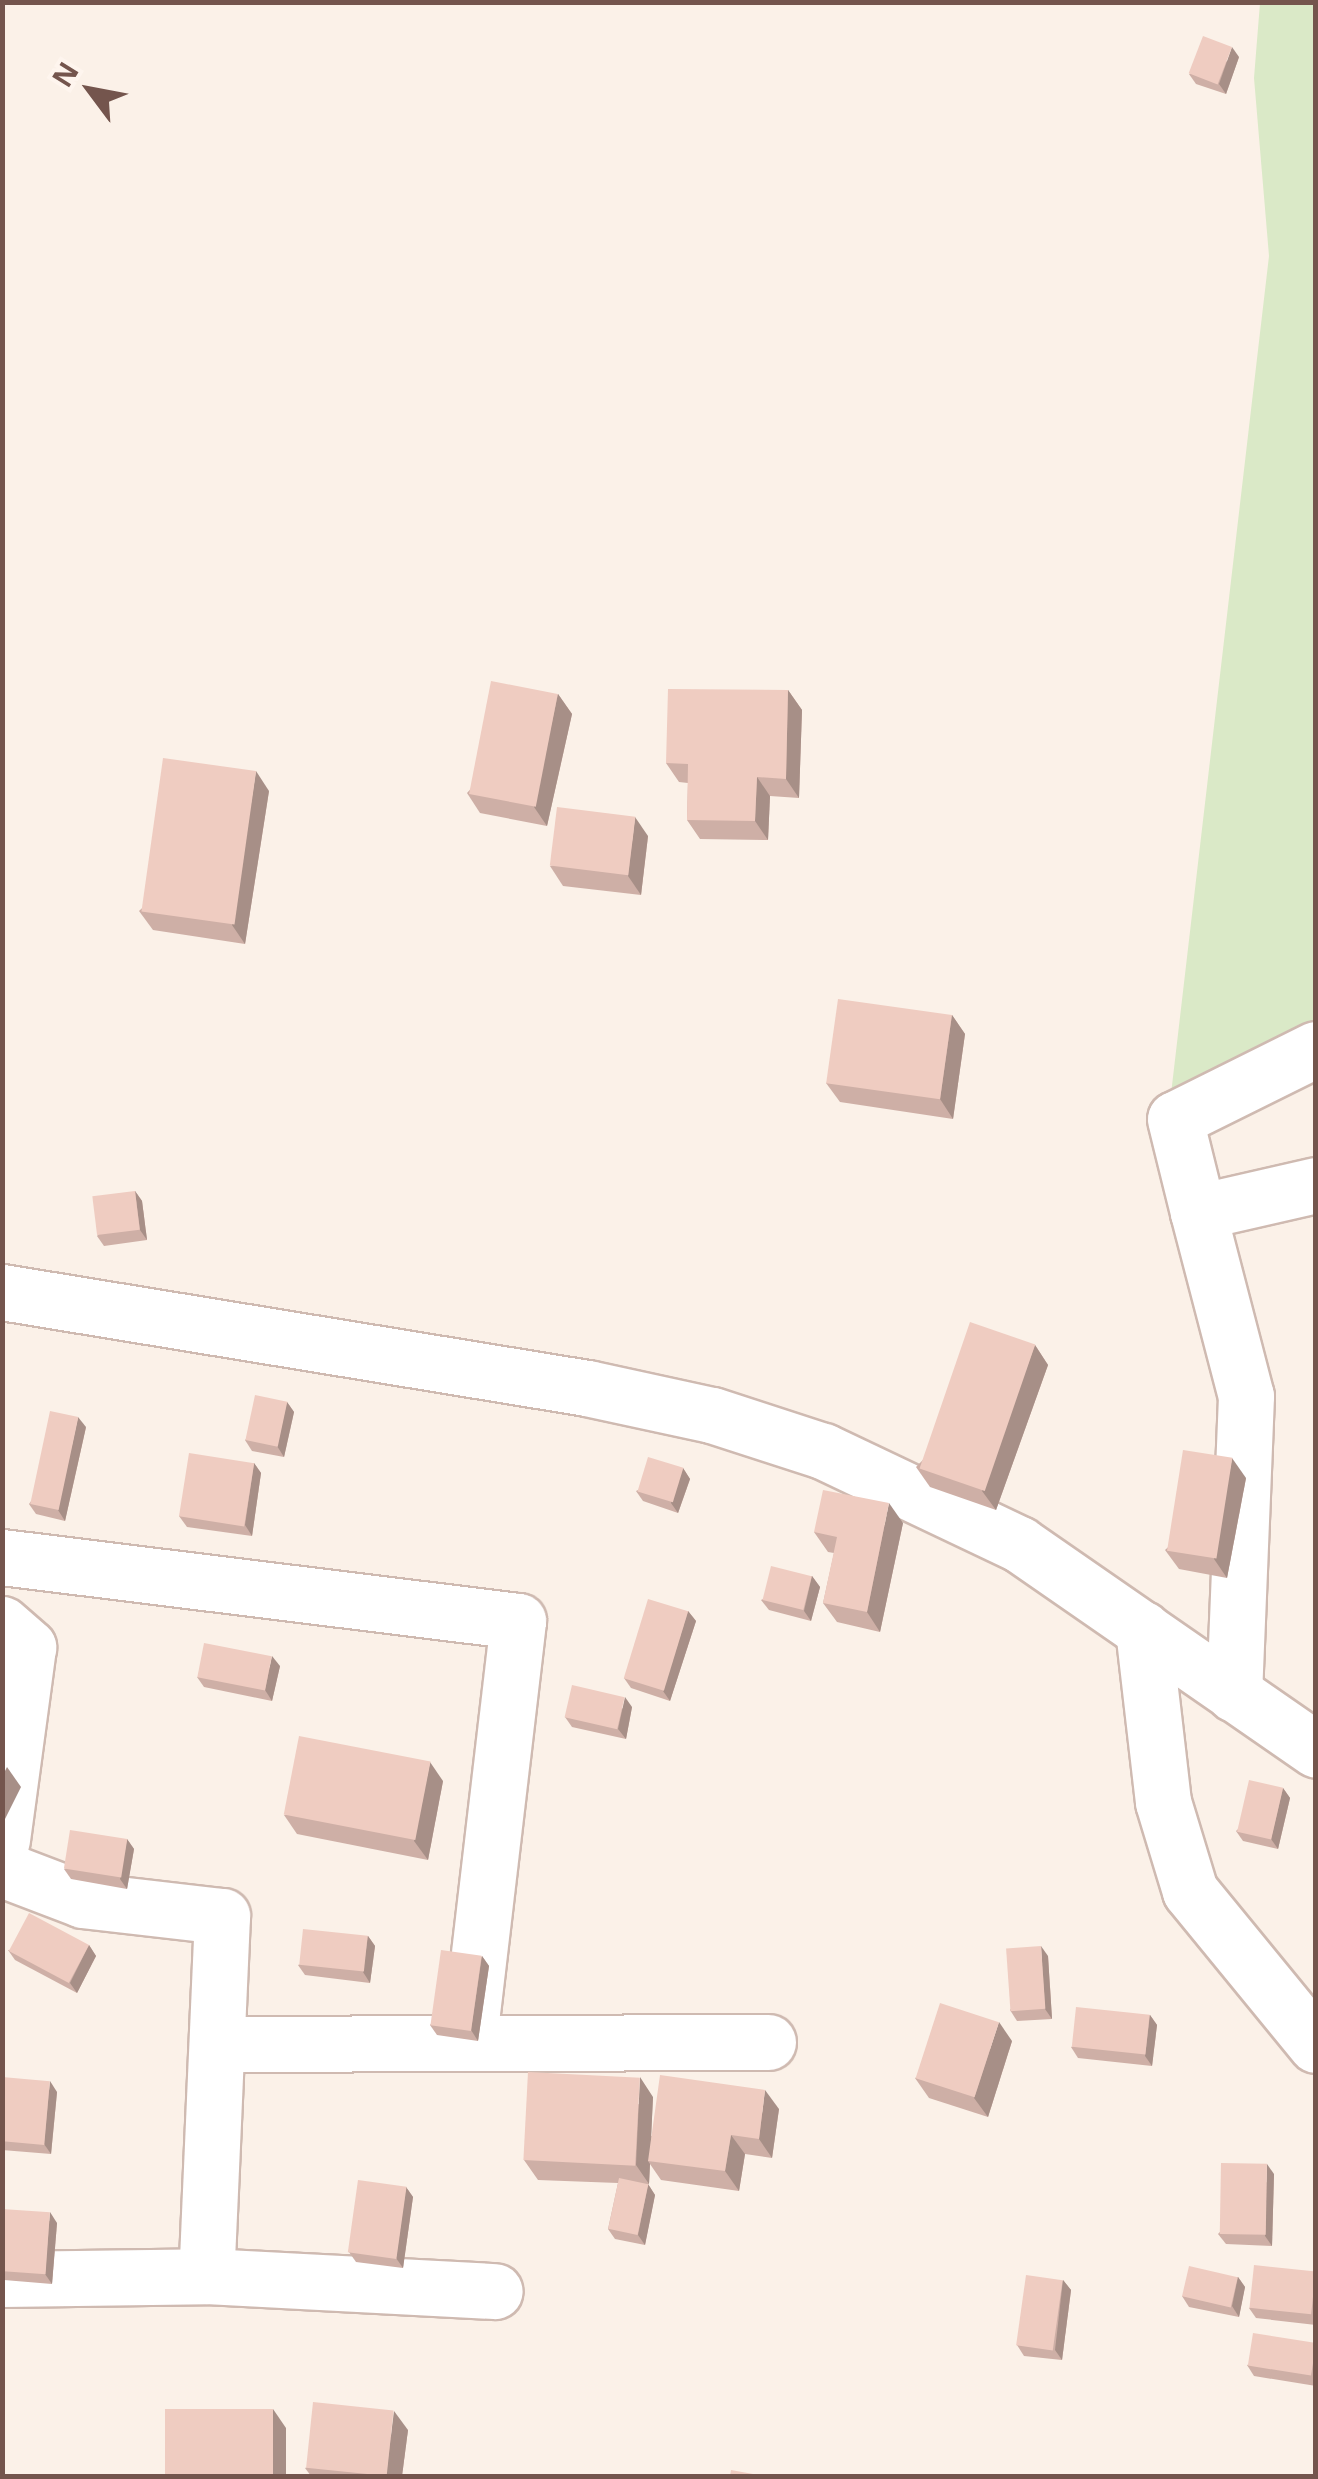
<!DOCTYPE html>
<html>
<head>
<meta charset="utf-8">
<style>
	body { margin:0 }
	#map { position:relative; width:1318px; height:2479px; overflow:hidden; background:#fbf1e8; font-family:"Noto Sans",sans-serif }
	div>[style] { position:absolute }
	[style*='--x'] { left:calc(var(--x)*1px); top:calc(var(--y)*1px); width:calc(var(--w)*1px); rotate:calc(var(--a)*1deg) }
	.green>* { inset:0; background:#dae9c7 }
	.roads { filter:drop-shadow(2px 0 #cfbab1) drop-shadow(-2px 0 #cfbab1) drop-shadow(0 2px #cfbab1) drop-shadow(0 -2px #cfbab1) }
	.street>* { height:55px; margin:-27.5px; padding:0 27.5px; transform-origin:27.5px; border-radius:27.5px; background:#fff }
	.wall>* { inset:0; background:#ceafa6 }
	.shaded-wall>* { inset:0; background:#a78f87 }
	.building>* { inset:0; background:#efccc1; transform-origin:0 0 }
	span { translate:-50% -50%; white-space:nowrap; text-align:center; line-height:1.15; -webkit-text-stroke:10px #fef5ee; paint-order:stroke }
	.frame { position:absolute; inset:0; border:5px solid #74554d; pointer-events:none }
	.north { position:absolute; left:40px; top:40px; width:100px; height:100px; -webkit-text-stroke:8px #fef5ee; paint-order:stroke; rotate:302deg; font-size:28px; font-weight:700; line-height:40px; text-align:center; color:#74554d }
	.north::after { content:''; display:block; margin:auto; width:35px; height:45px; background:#74554d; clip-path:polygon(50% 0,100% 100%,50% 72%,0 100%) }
</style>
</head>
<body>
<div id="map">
	<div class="green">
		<div style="clip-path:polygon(1260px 3px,1315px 3px,1315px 1021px,1171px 1094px,1269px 256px,1254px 78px)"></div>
	</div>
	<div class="roads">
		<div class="street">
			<div style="--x:1316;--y:1049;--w:157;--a:153.6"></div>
			<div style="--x:1175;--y:1119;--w:96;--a:76.1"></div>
			<div style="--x:1198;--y:1212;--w:121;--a:-12.9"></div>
			<div style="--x:1198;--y:1212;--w:190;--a:75.4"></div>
			<div style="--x:1246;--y:1396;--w:298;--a:92.3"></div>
			<div style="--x:2;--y:1292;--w:593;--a:9.32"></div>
			<div style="--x:587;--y:1388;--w:128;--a:12.2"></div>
			<div style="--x:712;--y:1415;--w:117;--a:18"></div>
			<div style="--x:823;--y:1451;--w:217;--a:25.4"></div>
			<div style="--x:1019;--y:1544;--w:361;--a:34.7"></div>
			<div style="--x:2;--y:1557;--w:520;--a:7.07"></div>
			<div style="--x:518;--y:1621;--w:422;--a:96.7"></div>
			<div style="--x:2;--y:1624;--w:35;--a:41"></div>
			<div style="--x:28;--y:1647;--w:195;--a:97.7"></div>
			<div style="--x:1143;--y:1629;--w:174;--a:83.4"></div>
			<div style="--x:1163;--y:1802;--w:93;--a:73.1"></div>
			<div style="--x:1190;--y:1891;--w:199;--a:50.7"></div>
			<div style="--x:2;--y:1869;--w:87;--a:20.9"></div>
			<div style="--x:83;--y:1900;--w:140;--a:6.6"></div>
			<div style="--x:222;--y:1916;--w:360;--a:92.5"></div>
			<div style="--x:217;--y:2044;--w:551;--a:-0.21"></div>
			<div style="--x:2;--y:2279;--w:204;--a:-0.8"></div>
			<div style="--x:206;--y:2276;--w:289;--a:3"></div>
		</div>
	</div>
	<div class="wall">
		<div style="clip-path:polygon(1239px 57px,1226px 94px,1196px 84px,1189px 74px)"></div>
		<div style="clip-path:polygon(788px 690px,802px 710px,799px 798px,770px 796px,768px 840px,700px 839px,687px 820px,688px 783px,679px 782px,666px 763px)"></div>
		<div style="clip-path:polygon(558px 694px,572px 714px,547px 826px,480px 813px,467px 793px)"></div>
		<div style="clip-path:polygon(269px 791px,245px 944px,153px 930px,139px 911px)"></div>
		<div style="clip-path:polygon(648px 836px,641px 895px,563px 886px,550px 866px)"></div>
		<div style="clip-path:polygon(952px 1015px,965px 1034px,953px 1119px,840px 1102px,826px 1083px)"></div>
		<div style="clip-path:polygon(135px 1191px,142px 1201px,147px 1240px,104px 1246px,97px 1236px)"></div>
		<div style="clip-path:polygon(1035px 1345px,1048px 1365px,996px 1510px,930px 1487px,916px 1467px)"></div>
		<div style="clip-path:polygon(287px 1402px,294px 1412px,284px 1457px,252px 1451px,245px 1440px)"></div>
		<div style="clip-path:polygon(86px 1427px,65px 1521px,36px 1514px,29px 1504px)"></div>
		<div style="clip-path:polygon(254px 1463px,261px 1473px,252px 1536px,187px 1527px,179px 1516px)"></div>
		<div style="clip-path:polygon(683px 1468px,690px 1479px,678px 1513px,643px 1501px,636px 1491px)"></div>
		<div style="clip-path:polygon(1246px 1478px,1227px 1578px,1179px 1569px,1165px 1550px)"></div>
		<div style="clip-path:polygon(903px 1523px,880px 1632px,837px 1622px,823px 1603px,834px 1553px,828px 1552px,814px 1532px)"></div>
		<div style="clip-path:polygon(812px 1576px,820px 1587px,811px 1621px,769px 1610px,761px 1600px)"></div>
		<div style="clip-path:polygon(688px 1611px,696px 1621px,670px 1701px,631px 1688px,624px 1678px)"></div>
		<div style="clip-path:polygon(280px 1666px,272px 1701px,204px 1687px,197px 1677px)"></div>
		<div style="clip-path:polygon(632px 1707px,626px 1739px,572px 1727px,565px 1717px)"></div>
		<div style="clip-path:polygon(443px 1781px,428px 1860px,297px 1834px,284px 1815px)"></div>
		<div style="clip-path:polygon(1283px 1788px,1290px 1798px,1278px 1849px,1243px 1841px,1236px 1831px)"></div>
		<div style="clip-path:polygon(127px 1839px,134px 1849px,127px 1889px,71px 1879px,64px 1869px)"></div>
		<div style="clip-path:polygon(368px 1936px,375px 1946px,370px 1983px,305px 1975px,298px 1965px)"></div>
		<div style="clip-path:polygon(89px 1945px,96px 1956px,77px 1993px,15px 1960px,8px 1950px)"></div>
		<div style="clip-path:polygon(482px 1956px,489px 1966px,478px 2041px,437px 2035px,430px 2025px)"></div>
		<div style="clip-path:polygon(1048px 1956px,1052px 2019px,1017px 2021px,1010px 2010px)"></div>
		<div style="clip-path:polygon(1150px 2015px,1157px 2025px,1152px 2066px,1078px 2058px,1071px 2047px)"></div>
		<div style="clip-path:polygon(1012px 2041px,988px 2117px,929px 2098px,915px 2078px)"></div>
		<div style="clip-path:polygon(2px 2077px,57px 2092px,51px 2154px,2px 2150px)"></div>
		<div style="clip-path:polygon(653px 2097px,651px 2136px,779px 2109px,772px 2158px,745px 2154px,739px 2191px,661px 2180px,650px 2164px,649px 2184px,645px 2184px,648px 2184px,655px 2195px,645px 2245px,615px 2239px,608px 2229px,618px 2183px,538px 2180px,524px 2160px)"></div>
		<div style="clip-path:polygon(1274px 2174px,1272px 2246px,1226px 2244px,1218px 2234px)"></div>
		<div style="clip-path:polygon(406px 2187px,413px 2197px,403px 2268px,356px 2262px,349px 2252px)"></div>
		<div style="clip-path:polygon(2px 2209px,57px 2223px,52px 2284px,4px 2280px,2px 2278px)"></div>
		<div style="clip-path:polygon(1316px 2272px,1316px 2325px,1256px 2318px,1249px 2308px)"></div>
		<div style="clip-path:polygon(1238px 2277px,1245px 2287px,1239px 2317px,1189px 2307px,1182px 2296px)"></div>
		<div style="clip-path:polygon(1063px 2280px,1071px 2290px,1062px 2360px,1024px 2356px,1017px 2345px)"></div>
		<div style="clip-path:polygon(1316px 2343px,1316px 2386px,1254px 2376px,1247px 2365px)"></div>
		<div style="clip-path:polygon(408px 2430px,402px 2476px,311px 2476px,305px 2468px)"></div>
	</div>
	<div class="shaded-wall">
		<div style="clip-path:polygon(1232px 47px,1239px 57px,1226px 94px,1219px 84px)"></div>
		<div style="clip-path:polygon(788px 690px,802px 710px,799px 798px,786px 779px)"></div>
		<div style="clip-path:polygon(558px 694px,572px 714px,547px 826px,534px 807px)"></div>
		<div style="clip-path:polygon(256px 771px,269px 791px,245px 944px,232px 925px)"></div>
		<div style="clip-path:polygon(757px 777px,770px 796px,768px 840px,755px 821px)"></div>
		<div style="clip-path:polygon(635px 817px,648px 836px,641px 895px,628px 876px)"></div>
		<div style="clip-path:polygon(952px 1015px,965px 1034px,953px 1119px,940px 1099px)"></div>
		<div style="clip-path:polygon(135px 1191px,142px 1201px,147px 1240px,140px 1230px)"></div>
		<div style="clip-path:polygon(1035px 1345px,1048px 1365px,996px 1510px,982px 1491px)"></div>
		<div style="clip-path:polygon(287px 1402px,294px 1412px,284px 1457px,277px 1446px)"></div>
		<div style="clip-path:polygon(78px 1417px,86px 1427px,65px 1521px,58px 1510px)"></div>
		<div style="clip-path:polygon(1232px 1458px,1246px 1478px,1227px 1578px,1214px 1559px)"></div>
		<div style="clip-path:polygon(254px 1463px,261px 1473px,252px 1536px,245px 1525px)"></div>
		<div style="clip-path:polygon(683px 1468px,690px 1479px,678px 1513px,671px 1503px)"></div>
		<div style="clip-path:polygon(889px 1503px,903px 1523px,880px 1632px,867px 1612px)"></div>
		<div style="clip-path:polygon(812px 1576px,820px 1587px,811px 1621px,804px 1611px)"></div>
		<div style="clip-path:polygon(688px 1611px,696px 1621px,670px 1701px,663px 1691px)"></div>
		<div style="clip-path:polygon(272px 1656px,280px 1666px,272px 1701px,265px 1690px)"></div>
		<div style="clip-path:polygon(625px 1697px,632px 1707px,626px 1739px,618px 1729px)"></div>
		<div style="clip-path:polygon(430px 1762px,443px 1781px,428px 1860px,414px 1841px)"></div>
		<div style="clip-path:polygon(7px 1767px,21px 1787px,2px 1825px,2px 1777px)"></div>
		<div style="clip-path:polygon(1283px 1788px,1290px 1798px,1278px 1849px,1271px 1839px)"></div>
		<div style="clip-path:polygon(127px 1839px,134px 1849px,127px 1889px,120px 1879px)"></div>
		<div style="clip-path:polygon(368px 1936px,375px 1946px,370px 1983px,363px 1972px)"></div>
		<div style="clip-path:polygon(89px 1945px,96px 1956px,77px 1993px,70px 1983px)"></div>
		<div style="clip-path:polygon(1041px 1946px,1048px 1956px,1052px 2019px,1045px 2009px)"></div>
		<div style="clip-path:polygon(482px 1956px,489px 1966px,478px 2041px,471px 2030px)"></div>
		<div style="clip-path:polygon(1150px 2015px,1157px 2025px,1152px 2066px,1145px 2056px)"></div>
		<div style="clip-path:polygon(999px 2022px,1012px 2041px,988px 2117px,974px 2098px)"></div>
		<div style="clip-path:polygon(640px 2077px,653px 2097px,650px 2161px,648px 2161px,650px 2164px,649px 2184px,636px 2165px)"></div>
		<div style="clip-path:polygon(50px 2081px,57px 2092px,51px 2154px,44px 2144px)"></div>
		<div style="clip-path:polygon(765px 2090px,779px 2109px,772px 2158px,759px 2139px)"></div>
		<div style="clip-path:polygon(731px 2135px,745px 2154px,739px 2191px,725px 2171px)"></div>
		<div style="clip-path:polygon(1267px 2164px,1274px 2174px,1272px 2246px,1265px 2236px)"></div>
		<div style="clip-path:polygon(648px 2184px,655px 2195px,645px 2245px,638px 2235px)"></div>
		<div style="clip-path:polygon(406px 2187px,413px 2197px,403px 2268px,396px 2258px)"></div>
		<div style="clip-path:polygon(50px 2212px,57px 2223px,52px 2284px,45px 2274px)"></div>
		<div style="clip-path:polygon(1238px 2277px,1245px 2287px,1239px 2317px,1232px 2306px)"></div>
		<div style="clip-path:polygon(1063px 2280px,1071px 2290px,1062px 2360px,1055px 2350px)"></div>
		<div style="clip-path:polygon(273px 2409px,286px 2428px,286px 2476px,273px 2476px)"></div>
		<div style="clip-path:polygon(394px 2411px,408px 2430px,402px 2476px,386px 2476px)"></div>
	</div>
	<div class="building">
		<div style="left:1203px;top:36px;width:31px;height:40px;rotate:21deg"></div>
		<div style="left:491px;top:681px;width:68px;height:115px;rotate:11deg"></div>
		<div style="clip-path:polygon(668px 689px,788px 690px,786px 779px,757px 777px,755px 821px,687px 820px,688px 764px,666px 763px)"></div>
		<div style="left:163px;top:758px;width:94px;height:155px;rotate:8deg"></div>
		<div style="left:557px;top:807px;width:79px;height:59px;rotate:7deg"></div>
		<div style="left:838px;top:999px;width:115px;height:85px;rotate:8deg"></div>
		<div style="left:135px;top:1191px;width:39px;height:43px;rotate:83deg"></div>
		<div style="left:970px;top:1322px;width:69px;height:155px;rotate:19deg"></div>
		<div style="left:255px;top:1395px;width:33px;height:46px;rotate:12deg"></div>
		<div style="left:50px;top:1411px;width:29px;height:95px;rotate:12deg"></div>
		<div style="left:1183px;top:1450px;width:50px;height:102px;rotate:9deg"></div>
		<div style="left:189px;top:1453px;width:66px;height:64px;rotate:9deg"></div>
		<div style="left:648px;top:1457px;width:37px;height:36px;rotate:17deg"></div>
		<div style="clip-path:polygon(823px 1490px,889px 1503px,867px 1612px,823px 1603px,837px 1537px,814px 1532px)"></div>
		<div style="left:771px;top:1566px;width:42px;height:35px;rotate:14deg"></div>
		<div style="left:648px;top:1599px;width:42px;height:83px;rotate:17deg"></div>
		<div style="left:204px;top:1643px;width:69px;height:35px;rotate:11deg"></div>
		<div style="left:572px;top:1685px;width:54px;height:33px;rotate:13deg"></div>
		<div style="left:299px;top:1736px;width:134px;height:80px;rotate:11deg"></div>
		<div style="left:1249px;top:1780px;width:35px;height:53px;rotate:13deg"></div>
		<div style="left:70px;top:1830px;width:58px;height:39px;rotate:9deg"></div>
		<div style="left:29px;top:1913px;width:68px;height:43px;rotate:28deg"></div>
		<div style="left:303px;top:1929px;width:65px;height:36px;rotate:6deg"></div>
		<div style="left:1041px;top:1946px;width:63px;height:35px;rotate:86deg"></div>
		<div style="left:441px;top:1950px;width:41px;height:76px;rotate:8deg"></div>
		<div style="left:940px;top:2003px;width:62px;height:79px;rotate:18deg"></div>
		<div style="left:1076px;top:2007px;width:74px;height:40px;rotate:6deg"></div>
		<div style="left:528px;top:2072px;width:112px;height:88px;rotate:3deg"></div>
		<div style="clip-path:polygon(660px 2075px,765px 2090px,759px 2139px,731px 2135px,725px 2171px,648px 2161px)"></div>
		<div style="left:2px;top:2077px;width:48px;height:64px;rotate:5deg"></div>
		<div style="left:1221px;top:2163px;width:46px;height:71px;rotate:1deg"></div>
		<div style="left:619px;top:2178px;width:30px;height:52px;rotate:12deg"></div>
		<div style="left:358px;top:2180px;width:49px;height:73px;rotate:8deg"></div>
		<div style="left:2px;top:2209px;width:48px;height:62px;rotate:4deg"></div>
		<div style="left:1254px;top:2265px;width:62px;height:43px;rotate:6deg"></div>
		<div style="left:1189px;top:2266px;width:50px;height:31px;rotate:13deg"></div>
		<div style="left:1026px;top:2275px;width:37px;height:71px;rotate:8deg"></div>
		<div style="left:1253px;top:2333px;width:64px;height:33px;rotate:9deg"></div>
		<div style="left:313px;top:2402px;width:81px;height:66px;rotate:6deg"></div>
		<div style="left:273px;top:2409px;width:67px;height:108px;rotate:90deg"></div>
		<div style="clip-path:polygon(731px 2470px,764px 2476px,730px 2476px)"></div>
	</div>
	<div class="frame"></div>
	<div class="north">N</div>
</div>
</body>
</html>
